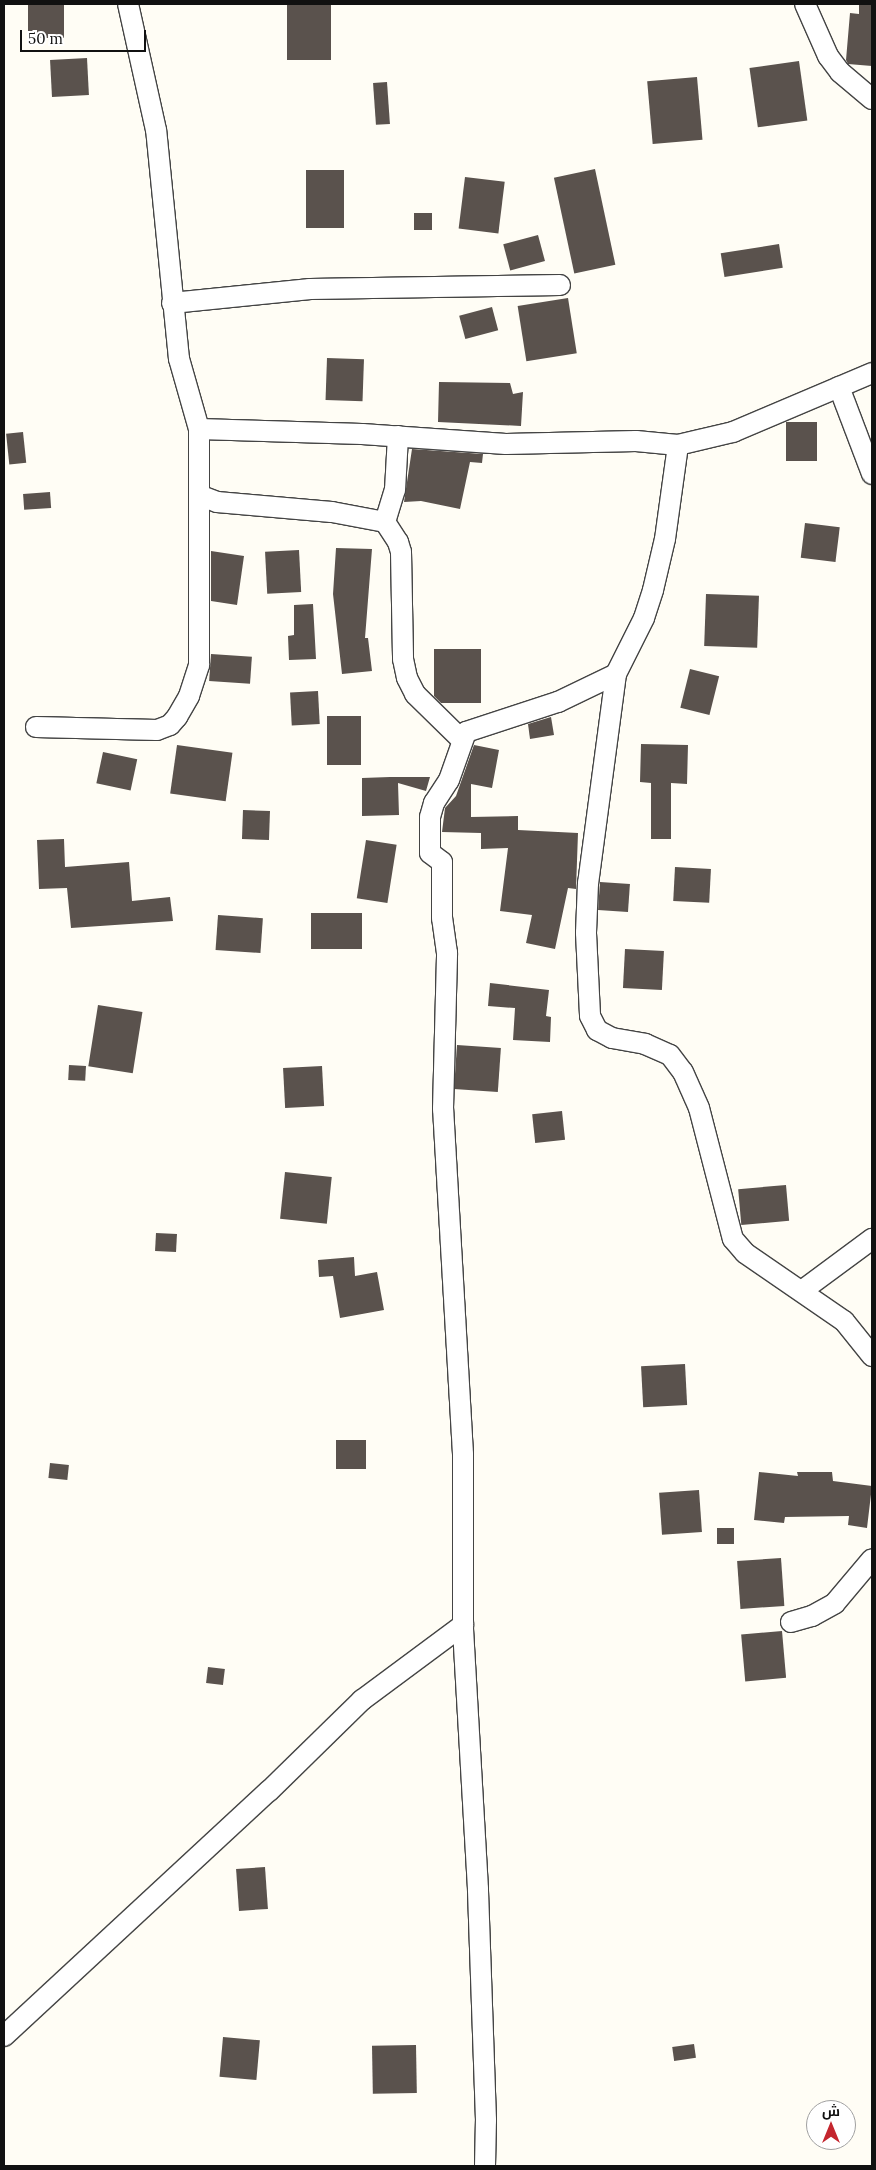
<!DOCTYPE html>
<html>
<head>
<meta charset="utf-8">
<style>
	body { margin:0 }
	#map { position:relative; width:876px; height:2170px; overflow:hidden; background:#fffdf5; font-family:Lora,Cairo,serif }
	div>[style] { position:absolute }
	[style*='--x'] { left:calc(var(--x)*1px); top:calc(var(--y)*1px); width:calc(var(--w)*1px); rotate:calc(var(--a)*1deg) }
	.building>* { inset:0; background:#5a524d; transform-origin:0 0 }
	.roads { filter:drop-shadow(1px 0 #444) drop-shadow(-1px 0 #444) drop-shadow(0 1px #444) drop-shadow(0 -1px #444) }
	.street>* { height:20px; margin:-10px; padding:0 10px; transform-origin:10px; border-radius:10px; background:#fff }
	span { translate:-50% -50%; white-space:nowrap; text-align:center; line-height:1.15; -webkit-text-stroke:5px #fff; paint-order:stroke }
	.frame { position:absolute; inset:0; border:5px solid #111; pointer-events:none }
	.north { position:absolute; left:806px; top:2100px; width:50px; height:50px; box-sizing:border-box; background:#fff; border:1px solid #a0a0a0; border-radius:50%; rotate:0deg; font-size:14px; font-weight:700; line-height:20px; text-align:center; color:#111 }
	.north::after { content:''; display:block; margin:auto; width:18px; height:22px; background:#c4262e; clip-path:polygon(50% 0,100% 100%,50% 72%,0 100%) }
	.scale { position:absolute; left:20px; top:30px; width:126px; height:22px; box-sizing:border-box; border:2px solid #111; border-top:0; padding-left:6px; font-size:15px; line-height:18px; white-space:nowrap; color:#111; -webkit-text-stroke:4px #fff; paint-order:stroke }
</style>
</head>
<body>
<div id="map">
	<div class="building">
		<div style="left:28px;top:4px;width:36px;height:34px"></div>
		<div style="left:287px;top:4px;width:44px;height:56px"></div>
		<div style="clip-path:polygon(859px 4px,872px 4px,872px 66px,848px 64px,846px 60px,850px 13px,859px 14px)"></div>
		<div style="left:87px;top:58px;width:37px;height:37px;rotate:87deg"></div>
		<div style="left:799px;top:61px;width:60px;height:50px;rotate:82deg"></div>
		<div style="left:697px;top:77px;width:63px;height:50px;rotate:85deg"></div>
		<div style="left:387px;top:82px;width:42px;height:14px;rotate:86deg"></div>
		<div style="left:595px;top:169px;width:98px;height:42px;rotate:78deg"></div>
		<div style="left:306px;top:170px;width:38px;height:58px"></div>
		<div style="left:465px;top:177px;width:40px;height:52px;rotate:7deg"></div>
		<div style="left:414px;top:213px;width:18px;height:17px"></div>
		<div style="left:538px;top:235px;width:27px;height:36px;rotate:75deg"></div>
		<div style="left:779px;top:244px;width:24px;height:59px;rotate:81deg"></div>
		<div style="left:568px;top:298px;width:56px;height:51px;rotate:81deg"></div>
		<div style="left:492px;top:307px;width:24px;height:34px;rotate:75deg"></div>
		<div style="left:327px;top:358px;width:37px;height:42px;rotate:2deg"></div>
		<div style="clip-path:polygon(439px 382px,510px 383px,513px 394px,523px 392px,521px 426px,438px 422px)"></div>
		<div style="left:786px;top:422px;width:31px;height:39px"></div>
		<div style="left:23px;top:432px;width:31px;height:17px;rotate:84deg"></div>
		<div style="clip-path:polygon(412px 449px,483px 454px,482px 463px,470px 462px,460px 509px,421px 501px,404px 502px)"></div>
		<div style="left:50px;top:492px;width:16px;height:27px;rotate:86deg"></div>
		<div style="left:805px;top:523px;width:35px;height:35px;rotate:7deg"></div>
		<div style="clip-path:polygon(336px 548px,372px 549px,365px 638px,368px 638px,372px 671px,342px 674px,333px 594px)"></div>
		<div style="left:299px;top:550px;width:42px;height:34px;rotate:87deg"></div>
		<div style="clip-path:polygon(211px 551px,244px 556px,237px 605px,211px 601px)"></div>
		<div style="left:706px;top:594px;width:53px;height:52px;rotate:2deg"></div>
		<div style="clip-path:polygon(313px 604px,316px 659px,289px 660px,288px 636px,294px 635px,294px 605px)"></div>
		<div style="clip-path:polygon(434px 649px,481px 649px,481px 703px,441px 703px,434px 696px)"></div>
		<div style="left:211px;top:654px;width:41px;height:27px;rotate:4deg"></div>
		<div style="left:690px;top:669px;width:30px;height:40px;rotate:14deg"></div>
		<div style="left:318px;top:691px;width:33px;height:28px;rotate:87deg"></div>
		<div style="left:327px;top:716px;width:34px;height:49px"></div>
		<div style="clip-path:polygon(551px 717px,554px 735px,530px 739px,528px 724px)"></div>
		<div style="clip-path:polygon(641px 744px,688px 745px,687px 784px,671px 783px,671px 839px,651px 839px,651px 783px,640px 782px)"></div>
		<div style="left:177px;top:745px;width:56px;height:49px;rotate:8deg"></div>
		<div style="clip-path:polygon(474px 745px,499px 750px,492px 788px,471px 784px,471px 817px,518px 816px,518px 830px,578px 833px,576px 889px,568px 888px,555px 949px,526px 943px,532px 915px,500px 911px,508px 848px,481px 849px,481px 833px,442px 832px,445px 808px,456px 796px)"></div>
		<div style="left:103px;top:752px;width:35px;height:32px;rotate:12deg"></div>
		<div style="clip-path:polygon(390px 777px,430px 777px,426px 791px,398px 783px,399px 815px,362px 816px,362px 778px)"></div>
		<div style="left:243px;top:810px;width:27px;height:29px;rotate:2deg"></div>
		<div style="clip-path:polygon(64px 839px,65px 867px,129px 862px,132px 901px,170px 897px,173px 921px,71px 928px,67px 888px,39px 889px,37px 840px)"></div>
		<div style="left:366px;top:840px;width:31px;height:59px;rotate:9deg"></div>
		<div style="left:675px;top:867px;width:36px;height:34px;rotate:3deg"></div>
		<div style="left:600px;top:882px;width:30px;height:28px;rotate:4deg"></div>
		<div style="left:311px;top:913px;width:51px;height:36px"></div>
		<div style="left:218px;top:915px;width:45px;height:35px;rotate:4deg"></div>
		<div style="left:625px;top:949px;width:39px;height:39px;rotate:3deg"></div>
		<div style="clip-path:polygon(490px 983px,549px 990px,546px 1016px,551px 1017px,550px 1042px,513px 1040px,515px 1008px,488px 1006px)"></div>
		<div style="left:98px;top:1005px;width:45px;height:62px;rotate:9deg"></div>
		<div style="left:457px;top:1045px;width:44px;height:44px;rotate:4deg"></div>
		<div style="left:69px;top:1065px;width:17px;height:15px;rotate:3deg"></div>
		<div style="left:322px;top:1066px;width:40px;height:39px;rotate:87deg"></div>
		<div style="left:562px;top:1111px;width:29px;height:30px;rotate:84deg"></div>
		<div style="left:285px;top:1172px;width:47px;height:47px;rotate:6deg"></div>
		<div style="left:786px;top:1185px;width:36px;height:48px;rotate:85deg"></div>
		<div style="left:156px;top:1233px;width:21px;height:18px;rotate:3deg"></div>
		<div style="clip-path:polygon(354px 1257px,355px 1276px,377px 1272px,384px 1310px,340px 1318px,333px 1276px,319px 1277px,318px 1260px)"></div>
		<div style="left:685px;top:1364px;width:41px;height:44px;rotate:87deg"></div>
		<div style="left:336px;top:1440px;width:30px;height:29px"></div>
		<div style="left:50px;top:1463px;width:19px;height:15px;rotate:6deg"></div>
		<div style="clip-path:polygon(759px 1472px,798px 1476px,797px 1472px,832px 1472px,833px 1481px,872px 1486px,867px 1528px,848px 1525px,849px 1516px,785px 1517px,784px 1523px,754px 1520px)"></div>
		<div style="left:699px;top:1490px;width:42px;height:40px;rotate:86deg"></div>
		<div style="left:717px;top:1528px;width:17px;height:16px"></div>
		<div style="left:781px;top:1558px;width:48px;height:44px;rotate:86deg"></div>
		<div style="left:782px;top:1631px;width:47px;height:41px;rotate:85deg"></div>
		<div style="left:208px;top:1667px;width:17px;height:16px;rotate:7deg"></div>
		<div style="left:265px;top:1867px;width:42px;height:29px;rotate:86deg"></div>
		<div style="left:223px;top:2037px;width:37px;height:40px;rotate:5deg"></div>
		<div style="left:694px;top:2044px;width:14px;height:22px;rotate:82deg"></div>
		<div style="left:416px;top:2045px;width:48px;height:44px;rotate:89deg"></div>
	</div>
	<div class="roads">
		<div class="street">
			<div style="--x:805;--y:4;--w:57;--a:66.1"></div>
			<div style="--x:828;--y:56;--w:20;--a:53"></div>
			<div style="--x:840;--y:72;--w:42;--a:40.2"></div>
			<div style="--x:172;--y:303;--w:139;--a:-5.8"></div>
			<div style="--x:310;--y:289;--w:250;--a:-0.9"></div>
			<div style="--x:839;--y:387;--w:93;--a:69.2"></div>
			<div style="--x:199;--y:429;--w:163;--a:1.8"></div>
			<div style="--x:362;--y:434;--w:144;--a:4"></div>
			<div style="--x:506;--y:444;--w:130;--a:-1.3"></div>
			<div style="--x:636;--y:441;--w:42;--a:5.4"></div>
			<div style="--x:678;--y:445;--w:57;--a:-13.3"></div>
			<div style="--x:733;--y:432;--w:151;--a:-23"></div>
			<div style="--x:199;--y:495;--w:19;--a:21"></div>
			<div style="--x:217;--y:502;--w:115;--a:5"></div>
			<div style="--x:332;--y:512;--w:54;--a:10.7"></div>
			<div style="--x:385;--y:522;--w:24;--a:57"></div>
			<div style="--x:398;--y:542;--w:10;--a:73"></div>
			<div style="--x:401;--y:552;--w:107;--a:88.9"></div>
			<div style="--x:403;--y:659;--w:19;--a:78"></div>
			<div style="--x:407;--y:678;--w:18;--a:63"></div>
			<div style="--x:415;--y:694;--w:64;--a:44.4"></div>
			<div style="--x:385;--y:522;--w:34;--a:-73"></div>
			<div style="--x:395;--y:490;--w:54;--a:-86.8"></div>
			<div style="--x:616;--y:674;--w:211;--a:97.6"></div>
			<div style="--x:588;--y:883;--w:50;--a:92.3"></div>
			<div style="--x:586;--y:933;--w:83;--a:87.2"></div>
			<div style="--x:590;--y:1016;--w:16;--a:63"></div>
			<div style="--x:597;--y:1030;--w:17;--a:28"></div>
			<div style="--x:612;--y:1038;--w:34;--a:10"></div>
			<div style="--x:645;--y:1044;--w:27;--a:24"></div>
			<div style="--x:670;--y:1055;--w:21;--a:53"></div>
			<div style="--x:683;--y:1072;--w:39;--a:66"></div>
			<div style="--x:699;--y:1108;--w:135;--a:75.5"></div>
			<div style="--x:733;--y:1239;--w:18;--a:49"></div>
			<div style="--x:745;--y:1253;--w:120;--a:34.5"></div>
			<div style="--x:844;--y:1321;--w:45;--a:51.3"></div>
			<div style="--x:36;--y:727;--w:121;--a:1.4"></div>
			<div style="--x:157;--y:730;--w:14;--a:-21"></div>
			<div style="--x:170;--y:725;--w:11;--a:-49"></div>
			<div style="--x:177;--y:717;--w:24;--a:-60"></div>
			<div style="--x:189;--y:696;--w:33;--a:-72"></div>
			<div style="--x:199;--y:665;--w:236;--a:-90"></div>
			<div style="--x:199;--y:429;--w:73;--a:-105.9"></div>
			<div style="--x:179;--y:359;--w:230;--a:-95.7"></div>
			<div style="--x:156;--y:130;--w:129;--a:-102.5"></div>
			<div style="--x:803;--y:1290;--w:86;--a:-36.5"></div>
			<div style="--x:791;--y:1622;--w:22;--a:-16"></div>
			<div style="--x:812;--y:1616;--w:26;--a:-29"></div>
			<div style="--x:835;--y:1603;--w:57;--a:-49.9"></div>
			<div style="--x:4;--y:2036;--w:361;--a:-42.8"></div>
			<div style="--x:269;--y:1791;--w:130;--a:-44.4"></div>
			<div style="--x:362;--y:1700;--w:126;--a:-36.6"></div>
			<div style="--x:485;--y:2166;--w:46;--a:-88.8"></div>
			<div style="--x:486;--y:2120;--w:231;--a:-92"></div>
			<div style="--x:478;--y:1889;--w:264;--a:-93.3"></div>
			<div style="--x:463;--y:1625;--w:171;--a:-90"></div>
			<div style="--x:463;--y:1454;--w:346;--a:-93.3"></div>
			<div style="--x:443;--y:1109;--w:156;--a:-88.5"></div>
			<div style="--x:447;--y:953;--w:35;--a:-98"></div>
			<div style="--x:442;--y:918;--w:56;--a:-90"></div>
			<div style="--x:442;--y:862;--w:15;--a:-143"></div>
			<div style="--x:430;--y:853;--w:36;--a:-90"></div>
			<div style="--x:430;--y:817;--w:15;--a:-74"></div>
			<div style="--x:434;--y:803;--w:27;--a:-57"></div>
			<div style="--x:449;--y:780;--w:51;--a:-70.5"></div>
			<div style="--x:466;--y:732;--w:97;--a:-18.1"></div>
			<div style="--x:558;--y:702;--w:64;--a:-25.8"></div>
			<div style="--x:616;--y:674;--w:63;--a:-63.4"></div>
			<div style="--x:644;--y:618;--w:29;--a:-72"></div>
			<div style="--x:653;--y:590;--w:52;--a:-76.8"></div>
			<div style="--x:665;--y:539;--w:95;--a:-82.1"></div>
		</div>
	</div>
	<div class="frame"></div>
	<div class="north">ش</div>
	<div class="scale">50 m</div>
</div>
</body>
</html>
